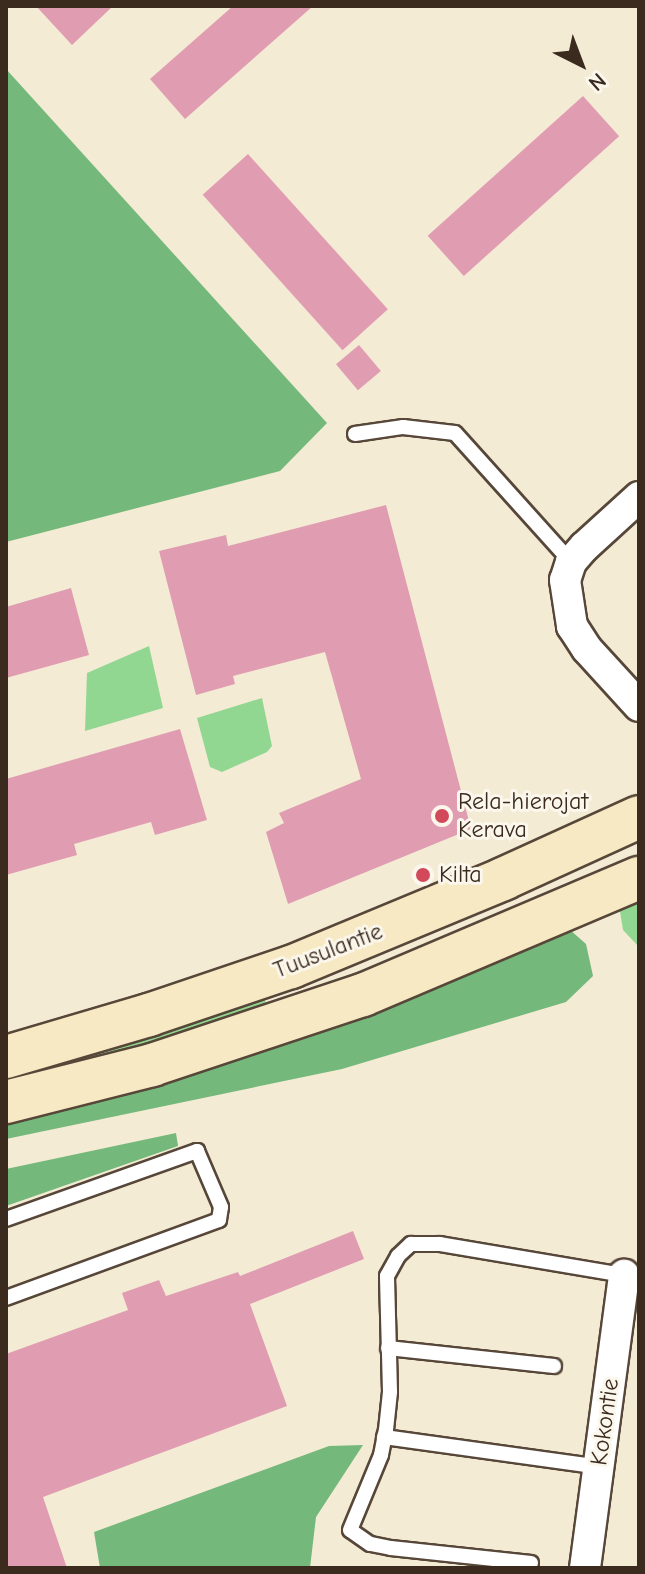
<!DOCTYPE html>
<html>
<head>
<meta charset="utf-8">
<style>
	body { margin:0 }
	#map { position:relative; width:645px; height:1574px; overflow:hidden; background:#f4ebd5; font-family:"Comic Neue",sans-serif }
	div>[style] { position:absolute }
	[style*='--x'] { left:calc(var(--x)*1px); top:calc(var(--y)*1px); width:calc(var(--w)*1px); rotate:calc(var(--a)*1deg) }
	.green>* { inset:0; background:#91d791 }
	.forest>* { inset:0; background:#74b87b }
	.building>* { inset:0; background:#e09cb1; transform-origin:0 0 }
	.roads { filter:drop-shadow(2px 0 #574739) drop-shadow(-2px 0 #574739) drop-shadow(0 2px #574739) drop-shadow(0 -2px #574739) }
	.lane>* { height:14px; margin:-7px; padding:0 7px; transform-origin:7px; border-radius:7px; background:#fff }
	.street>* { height:30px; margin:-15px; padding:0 15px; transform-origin:15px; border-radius:15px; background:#fff }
	.secondary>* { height:42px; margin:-21px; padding:0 21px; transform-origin:21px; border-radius:21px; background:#f7e9c3 }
	.dots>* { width:22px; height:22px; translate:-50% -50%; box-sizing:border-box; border:4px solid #fbf7ec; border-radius:50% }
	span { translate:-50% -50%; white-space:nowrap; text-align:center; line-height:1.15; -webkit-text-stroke:6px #fbf7ec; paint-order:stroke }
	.poi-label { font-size:24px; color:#3b2a1e }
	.left { translate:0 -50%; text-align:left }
	.street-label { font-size:24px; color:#3b2a1e }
	.frame { position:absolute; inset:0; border:8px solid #3b2a1e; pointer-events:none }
	.north { position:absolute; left:541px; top:24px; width:80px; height:80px; -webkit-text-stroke:6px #fbf7ec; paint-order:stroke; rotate:138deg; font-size:22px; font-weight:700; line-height:32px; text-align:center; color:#3b2a1e }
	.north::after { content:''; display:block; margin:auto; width:28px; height:36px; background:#3b2a1e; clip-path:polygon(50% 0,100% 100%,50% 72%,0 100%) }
</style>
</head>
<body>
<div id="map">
	<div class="green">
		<div style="clip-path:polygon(149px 646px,163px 708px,85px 731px,87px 673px)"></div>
		<div style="clip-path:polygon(262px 698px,272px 746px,267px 752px,222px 772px,210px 767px,197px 718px)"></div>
		<div style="clip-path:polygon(639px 891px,639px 947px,623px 930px,618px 899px)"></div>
		<div style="clip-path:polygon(261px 991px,266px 1003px,245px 1021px,6px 1092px,6px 1072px)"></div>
	</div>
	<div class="forest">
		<div style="clip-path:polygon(6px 69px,327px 423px,280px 471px,6px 542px)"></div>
		<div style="clip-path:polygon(569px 929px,586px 944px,593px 976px,566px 1002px,342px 1069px,6px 1139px,6px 1117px)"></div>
		<div style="clip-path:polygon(176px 1133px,178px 1146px,6px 1206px,6px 1169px)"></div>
		<div style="clip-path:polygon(363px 1445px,316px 1517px,310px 1568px,100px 1568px,94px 1532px,329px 1446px)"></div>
	</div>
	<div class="building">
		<div style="clip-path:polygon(36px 6px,113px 6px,72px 45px)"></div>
		<div style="clip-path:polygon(233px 6px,313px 6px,185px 119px,150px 79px)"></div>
		<div style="left:583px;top:96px;width:54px;height:209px;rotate:48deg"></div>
		<div style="left:248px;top:154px;width:209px;height:61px;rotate:48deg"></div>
		<div style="left:359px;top:345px;width:34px;height:30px;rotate:50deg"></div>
		<div style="clip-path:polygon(386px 505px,471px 829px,288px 904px,266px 832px,284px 823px,279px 813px,361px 779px,325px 652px,233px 676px,235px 684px,196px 695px,159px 551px,226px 535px,228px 546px)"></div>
		<div style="clip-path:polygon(71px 588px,89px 655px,6px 678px,6px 607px)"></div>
		<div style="clip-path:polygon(180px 729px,207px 820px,155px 835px,151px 822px,74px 844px,77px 855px,6px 875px,6px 779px)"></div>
		<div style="clip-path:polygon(353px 1231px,364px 1259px,250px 1304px,287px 1406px,43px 1497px,67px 1568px,6px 1568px,6px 1354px,128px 1310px,122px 1293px,159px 1280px,166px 1296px,238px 1272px,240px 1276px)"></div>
	</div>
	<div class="roads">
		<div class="lane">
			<div style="--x:355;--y:434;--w:49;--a:-8.3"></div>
			<div style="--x:403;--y:427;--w:52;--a:6.6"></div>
			<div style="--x:455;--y:433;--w:173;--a:48"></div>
			<div style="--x:6;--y:1219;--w:203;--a:-19.6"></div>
			<div style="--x:197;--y:1151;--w:61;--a:66.8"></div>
			<div style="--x:221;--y:1207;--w:13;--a:99"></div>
			<div style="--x:219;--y:1220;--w:227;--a:159.9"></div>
			<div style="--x:388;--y:1348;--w:167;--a:6.2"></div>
			<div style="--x:384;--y:1437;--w:217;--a:7.9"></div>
			<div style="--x:531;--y:1563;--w:141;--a:-173.9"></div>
			<div style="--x:391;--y:1548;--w:21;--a:-169"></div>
			<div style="--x:370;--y:1544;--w:24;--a:-145"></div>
			<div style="--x:350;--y:1530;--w:81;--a:-67.5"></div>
			<div style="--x:381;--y:1455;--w:25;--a:-79"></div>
			<div style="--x:386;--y:1430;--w:38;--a:-84"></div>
			<div style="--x:390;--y:1392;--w:116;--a:-91.5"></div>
			<div style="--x:387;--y:1276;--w:23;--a:-61"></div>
			<div style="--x:398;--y:1256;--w:18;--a:-43"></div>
			<div style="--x:411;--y:1244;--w:29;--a:0"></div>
			<div style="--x:440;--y:1244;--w:187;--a:9.6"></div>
		</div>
		<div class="street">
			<div style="--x:639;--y:497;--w:74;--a:137.7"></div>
			<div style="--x:584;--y:547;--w:20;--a:131"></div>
			<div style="--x:571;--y:562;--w:19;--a:108"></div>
			<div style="--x:565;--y:580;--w:47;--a:81.3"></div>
			<div style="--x:572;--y:626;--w:27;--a:57"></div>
			<div style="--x:587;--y:649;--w:77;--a:47.6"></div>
			<div style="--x:585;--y:1568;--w:296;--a:-82.4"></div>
		</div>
		<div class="secondary">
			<div style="--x:6;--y:1057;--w:149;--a:-16.4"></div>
			<div style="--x:149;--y:1015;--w:150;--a:-18.7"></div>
			<div style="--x:291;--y:967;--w:230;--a:-22.5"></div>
			<div style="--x:503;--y:879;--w:149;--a:-24.5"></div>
			<div style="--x:6;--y:1102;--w:151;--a:-14.2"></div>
			<div style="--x:152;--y:1065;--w:222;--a:-18.4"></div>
			<div style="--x:363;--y:995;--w:300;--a:-23"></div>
		</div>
	</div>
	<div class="dots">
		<div style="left:442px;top:816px;background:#d1495b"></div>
		<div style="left:423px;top:875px;background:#d1495b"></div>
	</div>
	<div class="poi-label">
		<span class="left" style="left:458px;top:816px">Rela-hierojat<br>Kerava</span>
		<span class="left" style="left:439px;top:875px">Kilta</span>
	</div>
	<div class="street-label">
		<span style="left:328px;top:951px;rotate:-21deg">Tuusulantie</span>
		<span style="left:605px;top:1422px;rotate:-82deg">Kokontie</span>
	</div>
	<div class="frame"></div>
	<div class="north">N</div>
</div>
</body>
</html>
